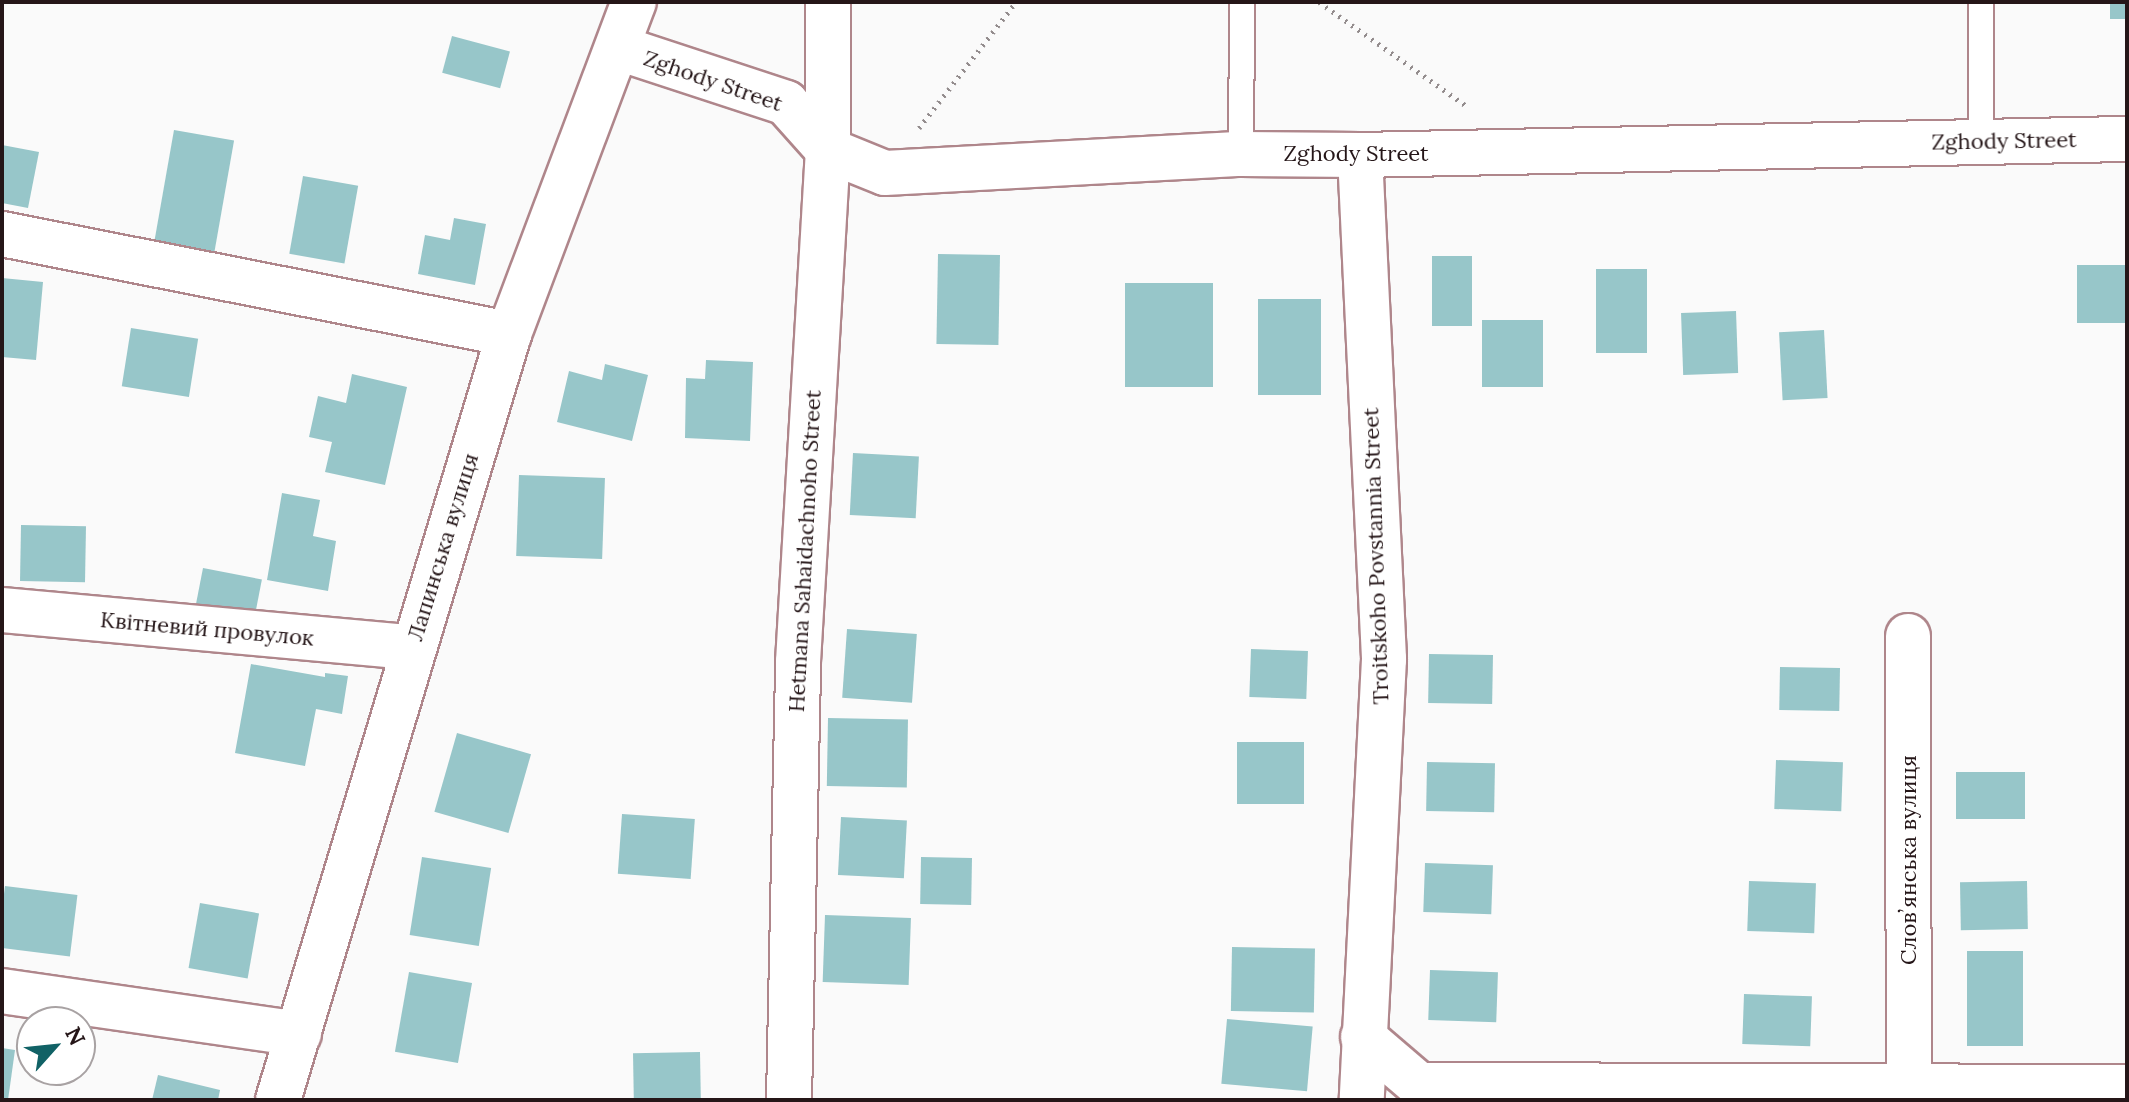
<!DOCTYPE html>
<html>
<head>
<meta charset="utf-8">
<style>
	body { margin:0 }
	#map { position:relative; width:2129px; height:1102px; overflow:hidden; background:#fafafa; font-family:Lora,serif }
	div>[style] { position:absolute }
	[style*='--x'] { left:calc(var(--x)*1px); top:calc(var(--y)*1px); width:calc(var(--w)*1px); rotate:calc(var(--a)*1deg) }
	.building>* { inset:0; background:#97c6c9; transform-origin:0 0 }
	.path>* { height:5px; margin-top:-2.5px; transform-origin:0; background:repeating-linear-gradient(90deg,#938c8d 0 2px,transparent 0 8px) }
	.roads { filter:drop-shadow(2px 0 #af868b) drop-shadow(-2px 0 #af868b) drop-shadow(0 2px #af868b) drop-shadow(0 -2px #af868b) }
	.lane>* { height:24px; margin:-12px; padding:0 12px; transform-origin:12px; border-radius:12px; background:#fff }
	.street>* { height:44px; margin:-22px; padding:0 22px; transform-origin:22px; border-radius:22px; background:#fff }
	span { translate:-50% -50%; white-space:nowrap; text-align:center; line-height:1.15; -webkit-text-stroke:6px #fff; paint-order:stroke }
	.street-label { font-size:22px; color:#251618 }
	.frame { position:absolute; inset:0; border:4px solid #251618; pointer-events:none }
	.north { position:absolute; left:16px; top:1006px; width:80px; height:80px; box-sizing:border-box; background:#fff; border:2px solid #a8a2a3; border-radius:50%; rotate:63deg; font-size:22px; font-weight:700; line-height:32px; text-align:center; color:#251618 }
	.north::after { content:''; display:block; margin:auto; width:28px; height:36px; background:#116266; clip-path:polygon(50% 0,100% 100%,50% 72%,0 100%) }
</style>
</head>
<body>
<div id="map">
	<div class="building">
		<div style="left:2110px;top:2px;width:17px;height:17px"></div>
		<div style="left:452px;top:36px;width:60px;height:38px;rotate:15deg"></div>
		<div style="left:174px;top:130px;width:61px;height:114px;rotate:10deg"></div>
		<div style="clip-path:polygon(2px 145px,39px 152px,28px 208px,2px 203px)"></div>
		<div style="left:303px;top:176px;width:56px;height:79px;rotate:10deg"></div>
		<div style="clip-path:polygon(454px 218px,486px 224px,475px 285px,418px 274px,425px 235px,450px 240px)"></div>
		<div style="left:938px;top:254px;width:62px;height:90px;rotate:1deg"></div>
		<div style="left:1432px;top:256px;width:40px;height:70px"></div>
		<div style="left:2127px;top:265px;width:58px;height:50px;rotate:90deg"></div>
		<div style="left:1596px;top:269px;width:51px;height:84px"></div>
		<div style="clip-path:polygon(2px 278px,43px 282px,36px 360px,2px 357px)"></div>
		<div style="left:1125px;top:283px;width:88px;height:104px"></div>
		<div style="left:1258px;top:299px;width:63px;height:96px"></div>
		<div style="left:1736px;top:311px;width:62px;height:55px;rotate:88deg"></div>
		<div style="left:1543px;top:320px;width:67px;height:61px;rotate:90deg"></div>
		<div style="left:131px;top:328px;width:68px;height:59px;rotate:9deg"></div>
		<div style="left:1824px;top:330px;width:68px;height:45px;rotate:87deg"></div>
		<div style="clip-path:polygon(706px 360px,753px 362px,750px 441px,685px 438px,686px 378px,705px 379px)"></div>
		<div style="clip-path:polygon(605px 364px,648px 375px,632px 441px,557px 422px,569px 371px,602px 380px)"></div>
		<div style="clip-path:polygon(352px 374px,407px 387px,385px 485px,325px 472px,332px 442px,309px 437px,318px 396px,346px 403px)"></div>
		<div style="left:853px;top:453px;width:66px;height:62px;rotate:3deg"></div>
		<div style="left:519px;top:475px;width:86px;height:81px;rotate:2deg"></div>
		<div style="clip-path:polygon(282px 493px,320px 500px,313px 536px,336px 541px,328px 591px,267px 580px)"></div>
		<div style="left:21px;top:525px;width:65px;height:56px;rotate:1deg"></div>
		<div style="left:203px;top:568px;width:60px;height:39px;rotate:11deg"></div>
		<div style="left:847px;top:629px;width:70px;height:69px;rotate:4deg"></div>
		<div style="left:1251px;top:649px;width:57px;height:48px;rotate:2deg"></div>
		<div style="left:1429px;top:654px;width:64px;height:49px;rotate:1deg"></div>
		<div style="clip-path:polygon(251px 664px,325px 677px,325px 673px,348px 676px,342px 714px,316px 709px,305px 766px,235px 753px)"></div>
		<div style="left:1780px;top:667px;width:60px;height:43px;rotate:1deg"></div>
		<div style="left:828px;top:718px;width:80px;height:68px;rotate:1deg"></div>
		<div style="left:457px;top:733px;width:77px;height:82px;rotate:16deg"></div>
		<div style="left:1237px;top:742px;width:67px;height:62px"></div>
		<div style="left:1776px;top:760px;width:67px;height:49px;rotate:2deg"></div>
		<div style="left:1427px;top:762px;width:68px;height:49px;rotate:1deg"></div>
		<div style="left:1956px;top:772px;width:69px;height:47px"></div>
		<div style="left:622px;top:814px;width:73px;height:60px;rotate:4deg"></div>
		<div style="left:841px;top:817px;width:66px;height:58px;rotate:3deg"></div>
		<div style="left:422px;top:857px;width:70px;height:79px;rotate:9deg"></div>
		<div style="left:921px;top:857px;width:51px;height:47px;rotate:1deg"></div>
		<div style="left:1425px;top:863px;width:68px;height:49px;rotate:2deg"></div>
		<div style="left:1749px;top:881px;width:67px;height:50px;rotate:2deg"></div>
		<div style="left:2027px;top:881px;width:48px;height:67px;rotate:89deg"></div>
		<div style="left:5px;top:886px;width:73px;height:62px;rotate:7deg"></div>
		<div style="left:200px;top:903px;width:60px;height:66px;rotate:10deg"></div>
		<div style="left:825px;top:915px;width:86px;height:67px;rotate:2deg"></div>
		<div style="left:1232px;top:947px;width:83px;height:64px;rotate:1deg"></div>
		<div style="left:1967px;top:951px;width:56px;height:95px"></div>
		<div style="left:1430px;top:970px;width:68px;height:50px;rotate:2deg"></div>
		<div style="left:409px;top:972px;width:64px;height:81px;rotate:10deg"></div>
		<div style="left:1744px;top:994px;width:68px;height:50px;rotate:2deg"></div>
		<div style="left:1227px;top:1019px;width:86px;height:65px;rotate:5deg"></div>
		<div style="clip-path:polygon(2px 1048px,15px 1050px,8px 1100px,2px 1100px)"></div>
		<div style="left:700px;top:1052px;width:48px;height:67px;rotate:89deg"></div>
		<div style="clip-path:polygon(158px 1075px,220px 1090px,218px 1100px,152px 1100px)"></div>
	</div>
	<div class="path">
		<div style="--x:1319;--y:2;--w:182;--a:35.2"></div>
		<div style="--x:919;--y:128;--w:159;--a:-52.4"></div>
	</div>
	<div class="roads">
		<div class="lane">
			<div style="--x:1981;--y:2;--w:140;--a:90"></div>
			<div style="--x:1241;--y:154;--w:152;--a:-89.6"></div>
		</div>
		<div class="street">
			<div style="--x:619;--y:48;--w:176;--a:18.2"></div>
			<div style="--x:786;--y:103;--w:63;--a:48.2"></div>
			<div style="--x:828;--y:150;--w:61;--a:22"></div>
			<div style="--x:885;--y:173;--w:357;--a:-3.1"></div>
			<div style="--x:1241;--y:154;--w:119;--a:0.5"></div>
			<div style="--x:1360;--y:155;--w:767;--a:-1.2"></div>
			<div style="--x:1360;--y:155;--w:505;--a:87.27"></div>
			<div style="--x:1384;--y:659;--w:442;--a:92.9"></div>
			<div style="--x:2;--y:234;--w:517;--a:11.16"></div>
			<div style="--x:2;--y:610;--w:412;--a:5.2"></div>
			<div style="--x:1908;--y:636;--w:448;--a:89.9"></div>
			<div style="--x:2;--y:991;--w:300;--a:8.2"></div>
			<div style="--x:1363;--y:1037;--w:74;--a:40.6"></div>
			<div style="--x:1419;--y:1085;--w:708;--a:0.16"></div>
			<div style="--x:278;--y:1100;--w:800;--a:-73.22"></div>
			<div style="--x:509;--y:334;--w:355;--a:-69.4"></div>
			<div style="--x:789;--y:1100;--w:438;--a:-88.8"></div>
			<div style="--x:798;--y:662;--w:513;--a:-86.65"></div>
			<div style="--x:828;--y:150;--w:148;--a:-90"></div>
		</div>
	</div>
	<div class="street-label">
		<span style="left:713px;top:81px;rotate:19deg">Zghody Street</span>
		<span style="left:2004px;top:141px;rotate:-1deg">Zghody Street</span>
		<span style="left:1356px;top:154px">Zghody Street</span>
		<span style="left:443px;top:547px;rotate:-73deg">Лапинська вулиця</span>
		<span style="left:805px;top:551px;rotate:-87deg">Hetmana Sahaidachnoho Street</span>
		<span style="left:1376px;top:556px;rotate:-92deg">Troitskoho Povstannia Street</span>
		<span style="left:207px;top:629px;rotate:5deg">Квітневий провулок</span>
		<span style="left:1909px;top:860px;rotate:-90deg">Словʼянська вулиця</span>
	</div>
	<div class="frame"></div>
	<div class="north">N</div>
</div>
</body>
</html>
